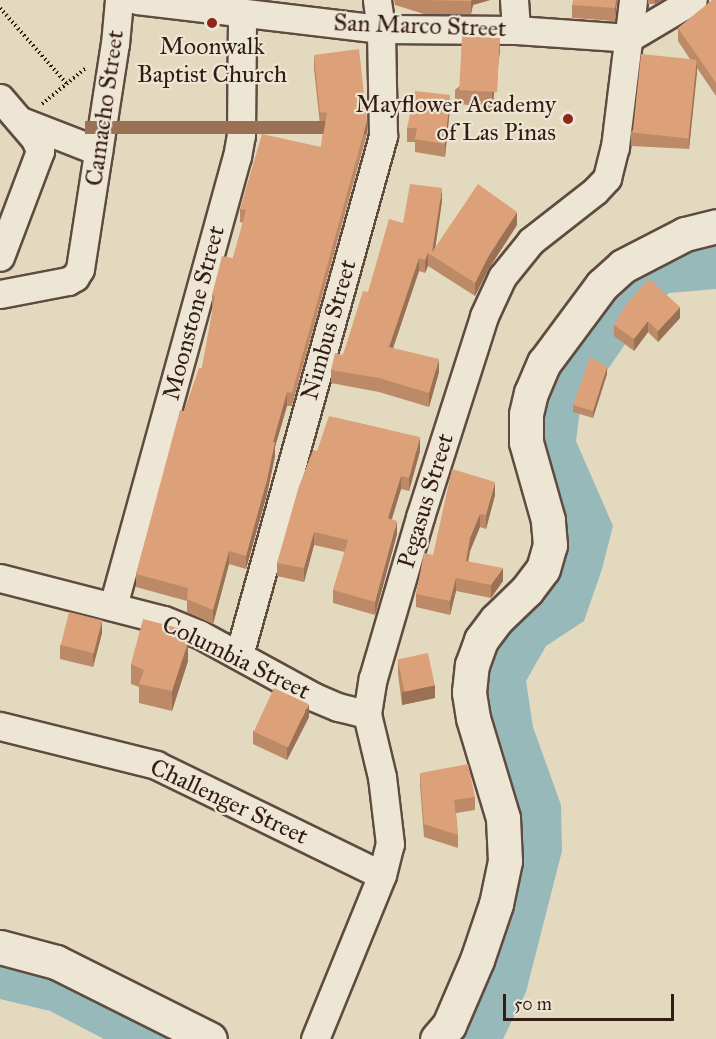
<!DOCTYPE html>
<html>
<head>
<meta charset="utf-8">
<style>
	body { margin:0 }
	#map { position:relative; width:716px; height:1039px; overflow:hidden; background:#e3d9bf; font-family:"IM FELL Great Primer",serif }
	div>[style] { position:absolute }
	[style*='--x'] { left:calc(var(--x)*1px); top:calc(var(--y)*1px); width:calc(var(--w)*1px); rotate:calc(var(--a)*1deg) }
	.water>* { inset:0; background:#97b9ba }
	.path>* { height:4px; margin-top:-2px; transform-origin:0; background:repeating-linear-gradient(90deg,#331c14 0 1.5px,transparent 0 4.5px) }
	.roads { filter:drop-shadow(2px 0 #5f4b3f) drop-shadow(-2px 0 #5f4b3f) drop-shadow(0 2px #5f4b3f) drop-shadow(0 -2px #5f4b3f) }
	.street>* { height:27px; margin:-13.5px; padding:0 13.5px; transform-origin:13.5px; border-radius:13.5px; background:#ede6d5 }
	.secondary>* { height:33px; margin:-16.5px; padding:0 16.5px; transform-origin:16.5px; border-radius:16.5px; background:#ede6d5 }
	.wall>* { inset:0; background:#bd8a68 }
	.shaded-wall>* { inset:0; background:#9a7155; transform-origin:0 0 }
	.building>* { inset:0; background:#dca179; transform-origin:0 0 }
	.dots>* { width:16px; height:16px; translate:-50% -50%; box-sizing:border-box; border:3px solid #ede6d5; border-radius:50% }
	span { translate:-50% -50%; white-space:nowrap; text-align:center; line-height:1.15; -webkit-text-stroke:4.5px #ede6d5; paint-order:stroke }
	.street-label { font-size:24px; color:#331c14 }
	.poi-label { font-size:24px; color:#331c14 }
	.right { translate:-100% -50%; text-align:right }
	.scale { position:absolute; left:503px; top:994px; width:171px; height:27px; box-sizing:border-box; border:3px solid #331c14; border-top:0; padding-left:8px; font-size:18px; line-height:21px; white-space:nowrap; color:#331c14; -webkit-text-stroke:4px #ede6d5; paint-order:stroke }
</style>
</head>
<body>
<div id="map">
	<div class="water">
		<div style="clip-path:polygon(716px 234px,716px 289px,669px 293px,645px 315px,580px 410px,576px 441px,613px 526px,602px 569px,584px 621px,546px 646px,526px 681px,533px 727px,561px 805px,562px 851px,526px 992px,503px 1039px,438px 1039px,506px 888px,484px 700px,486px 643px,535px 589px,533px 431px,549px 367px,647px 258px)"></div>
		<div style="clip-path:polygon(0 950px,200px 1039px,104px 1039px,50px 1011px,0 999px)"></div>
	</div>
	<div class="path">
		<div style="--x:0;--y:8;--w:101;--a:48.6"></div>
		<div style="--x:42;--y:104;--w:58;--a:-39.4"></div>
	</div>
	<div class="roads">
		<div class="street">
			<div style="--x:137;--y:0;--w:246;--a:6.8"></div>
			<div style="--x:381;--y:29;--w:135;--a:0.4"></div>
			<div style="--x:516;--y:30;--w:113;--a:4"></div>
			<div style="--x:629;--y:38;--w:74;--a:-30.7"></div>
			<div style="--x:514;--y:0;--w:30;--a:86"></div>
			<div style="--x:0;--y:98;--w:54;--a:49.5"></div>
			<div style="--x:35;--y:139;--w:13;--a:67"></div>
			<div style="--x:40;--y:151;--w:113;--a:110.7"></div>
			<div style="--x:21;--y:121;--w:83;--a:21.3"></div>
			<div style="--x:0;--y:294;--w:69;--a:-10.8"></div>
			<div style="--x:68;--y:281;--w:8;--a:-30"></div>
			<div style="--x:75;--y:277;--w:9;--a:-58"></div>
			<div style="--x:80;--y:269;--w:228;--a:-81.2"></div>
			<div style="--x:115;--y:44;--w:44;--a:-84.8"></div>
			<div style="--x:0;--y:578;--w:169;--a:14.4"></div>
			<div style="--x:164;--y:620;--w:38;--a:22"></div>
			<div style="--x:199;--y:634;--w:131;--a:28.7"></div>
			<div style="--x:314;--y:697;--w:26;--a:23"></div>
			<div style="--x:338;--y:707;--w:30;--a:14"></div>
			<div style="--x:113;--y:606;--w:466;--a:-74.6"></div>
			<div style="--x:237;--y:157;--w:22;--a:-80"></div>
			<div style="--x:241;--y:135;--w:121;--a:-89.5"></div>
			<div style="--x:239;--y:655;--w:539;--a:-74.49"></div>
			<div style="--x:383;--y:136;--w:107;--a:-91.1"></div>
			<div style="--x:381;--y:29;--w:29;--a:-98"></div>
			<div style="--x:0;--y:726;--w:161;--a:14"></div>
			<div style="--x:156;--y:765;--w:251;--a:26"></div>
			<div style="--x:315;--y:1039;--w:177;--a:-67.8"></div>
			<div style="--x:382;--y:875;--w:32;--a:-76"></div>
			<div style="--x:390;--y:844;--w:67;--a:-96.8"></div>
			<div style="--x:382;--y:777;--w:65;--a:-103.4"></div>
			<div style="--x:367;--y:714;--w:36;--a:-81"></div>
			<div style="--x:373;--y:678;--w:168;--a:-73.7"></div>
			<div style="--x:420;--y:517;--w:211;--a:-72.3"></div>
			<div style="--x:484;--y:316;--w:43;--a:-65.2"></div>
			<div style="--x:502;--y:277;--w:46;--a:-51.1"></div>
			<div style="--x:531;--y:241;--w:81;--a:-38"></div>
			<div style="--x:595;--y:191;--w:18;--a:-47"></div>
			<div style="--x:607;--y:178;--w:32;--a:-76"></div>
			<div style="--x:615;--y:147;--w:148;--a:-83"></div>
		</div>
		<div class="secondary">
			<div style="--x:0;--y:947;--w:58;--a:15"></div>
			<div style="--x:56;--y:962;--w:172;--a:26.6"></div>
			<div style="--x:437;--y:1039;--w:18;--a:-49"></div>
			<div style="--x:449;--y:1025;--w:71;--a:-66.7"></div>
			<div style="--x:477;--y:960;--w:59;--a:-71.3"></div>
			<div style="--x:496;--y:904;--w:44;--a:-78.2"></div>
			<div style="--x:505;--y:861;--w:43;--a:-92.7"></div>
			<div style="--x:503;--y:818;--w:104;--a:-106.7"></div>
			<div style="--x:473;--y:718;--w:26;--a:-99"></div>
			<div style="--x:469;--y:692;--w:27;--a:-84"></div>
			<div style="--x:472;--y:665;--w:27;--a:-70"></div>
			<div style="--x:481;--y:640;--w:25;--a:-53"></div>
			<div style="--x:496;--y:620;--w:43;--a:-44.1"></div>
			<div style="--x:527;--y:590;--w:26;--a:-53"></div>
			<div style="--x:543;--y:569;--w:25;--a:-74"></div>
			<div style="--x:550;--y:545;--w:25;--a:-95"></div>
			<div style="--x:548;--y:520;--w:81;--a:-105.8"></div>
			<div style="--x:526;--y:442;--w:28;--a:-90"></div>
			<div style="--x:526;--y:414;--w:22;--a:-77"></div>
			<div style="--x:531;--y:393;--w:33;--a:-67"></div>
			<div style="--x:544;--y:363;--w:97;--a:-53.4"></div>
			<div style="--x:602;--y:285;--w:28;--a:-42"></div>
			<div style="--x:623;--y:266;--w:70;--a:-27.3"></div>
			<div style="--x:685;--y:234;--w:32;--a:-14"></div>
		</div>
	</div>
	<div class="wall">
		<div style="clip-path:polygon(394px 0,490px 0,473px 5px,471px 14px,424px 14px,395px 5px)"></div>
		<div style="clip-path:polygon(617px 0,615px 21px,572px 18px,572px 5px)"></div>
		<div style="clip-path:polygon(648px 0,662px 0,655px 4px,648px 4px)"></div>
		<div style="clip-path:polygon(716px 0,716px 96px,697px 68px,689px 149px,631px 146px,631px 132px,690px 59px,678px 41px,678px 28px)"></div>
		<div style="clip-path:polygon(500px 51px,492px 109px,455px 103px,455px 90px)"></div>
		<div style="clip-path:polygon(314px 55px,367px 134px,292px 406px,287px 406px,275px 447px,275px 456px,267px 494px,246px 569px,229px 564px,213px 624px,187px 612px,187px 601px,136px 587px,136px 574px,184px 411px,202px 368px,213px 309px,212px 308px,212px 295px,233px 258px,243px 223px,240px 222px,240px 209px,321px 147px,324px 126px,320px 125px,314px 69px)"></div>
		<div style="clip-path:polygon(450px 108px,445px 157px,415px 152px,415px 142px,407px 142px,407px 128px)"></div>
		<div style="clip-path:polygon(442px 201px,435px 248px,517px 225px,488px 270px,475px 296px,428px 266px,425px 273px,419px 271px,393px 348px,439px 372px,429px 407px,379px 392px,331px 383px,331px 370px,343px 355px,368px 292px,403px 223px)"></div>
		<div style="clip-path:polygon(680px 318px,658px 342px,648px 332px,634px 351px,614px 336px,614px 325px)"></div>
		<div style="clip-path:polygon(607px 374px,593px 418px,573px 412px,573px 405px)"></div>
		<div style="clip-path:polygon(317px 451px,420px 451px,409px 491px,401px 489px,392px 519px,397px 534px,375px 615px,333px 603px,333px 590px,345px 552px,314px 545px,304px 582px,277px 576px,277px 563px)"></div>
		<div style="clip-path:polygon(495px 495px,486px 529px,480px 527px,470px 551px,468px 561px,503px 581px,491px 598px,456px 591px,450px 615px,416px 607px,416px 594px,433px 555px)"></div>
		<div style="clip-path:polygon(102px 633px,93px 667px,60px 659px,60px 645px)"></div>
		<div style="clip-path:polygon(182px 640px,188px 661px,172px 711px,139px 703px,139px 687px,131px 684px,131px 664px)"></div>
		<div style="clip-path:polygon(398px 660px,435px 698px,402px 705px,398px 674px)"></div>
		<div style="clip-path:polygon(309px 717px,287px 760px,253px 744px,253px 731px)"></div>
		<div style="clip-path:polygon(420px 773px,475px 797px,475px 810px,456px 813px,458px 835px,458px 848px,424px 837px,420px 786px)"></div>
	</div>
	<div class="shaded-wall">
		<div style="clip-path:polygon(471px 0,490px 0,473px 5px,471px 14px)"></div>
		<div style="clip-path:polygon(616px 0,617px 0,615px 21px,615px 8px)"></div>
		<div style="clip-path:polygon(655px 0,662px 0,655px 4px)"></div>
		<div style="clip-path:polygon(500px 38px,500px 51px,492px 109px,492px 95px)"></div>
		<div style="clip-path:polygon(697px 60px,697px 73px,689px 149px,689px 136px)"></div>
		<div style="clip-path:polygon(450px 95px,450px 108px,445px 157px,445px 144px)"></div>
		<div style="left:367px;top:121px;width:13px;height:282px;rotate:90deg"></div>
		<div style="clip-path:polygon(442px 188px,442px 201px,434px 257px,432px 252px)"></div>
		<div style="clip-path:polygon(517px 212px,517px 225px,488px 270px,475px 296px,475px 283px,488px 257px)"></div>
		<div style="clip-path:polygon(428px 253px,428px 266px,425px 273px,425px 260px)"></div>
		<div style="clip-path:polygon(419px 258px,419px 271px,389px 360px,389px 347px)"></div>
		<div style="clip-path:polygon(680px 307px,680px 318px,658px 342px,658px 331px)"></div>
		<div style="clip-path:polygon(648px 321px,648px 332px,634px 351px,634px 339px)"></div>
		<div style="clip-path:polygon(439px 359px,439px 372px,429px 407px,429px 393px)"></div>
		<div style="clip-path:polygon(607px 367px,607px 374px,593px 418px,593px 411px)"></div>
		<div style="clip-path:polygon(287px 392px,287px 406px,275px 447px,275px 456px,267px 494px,246px 569px,246px 556px,273px 442px)"></div>
		<div style="clip-path:polygon(420px 437px,420px 451px,409px 491px,409px 478px)"></div>
		<div style="clip-path:polygon(401px 476px,401px 489px,388px 531px,388px 518px)"></div>
		<div style="clip-path:polygon(495px 482px,495px 495px,486px 529px,486px 515px)"></div>
		<div style="clip-path:polygon(480px 514px,480px 527px,470px 551px,466px 574px,466px 561px,470px 538px)"></div>
		<div style="clip-path:polygon(397px 521px,397px 534px,375px 615px,375px 602px)"></div>
		<div style="clip-path:polygon(314px 532px,314px 545px,304px 582px,304px 568px)"></div>
		<div style="clip-path:polygon(229px 551px,229px 564px,213px 624px,213px 610px)"></div>
		<div style="clip-path:polygon(503px 568px,503px 581px,491px 598px,491px 585px)"></div>
		<div style="clip-path:polygon(456px 578px,456px 591px,450px 615px,450px 601px)"></div>
		<div style="clip-path:polygon(102px 620px,102px 633px,93px 667px,93px 654px)"></div>
		<div style="clip-path:polygon(188px 642px,188px 661px,172px 711px,172px 691px)"></div>
		<div style="clip-path:polygon(435px 685px,435px 698px,402px 705px,402px 692px)"></div>
		<div style="clip-path:polygon(309px 704px,309px 717px,287px 760px,287px 747px)"></div>
	</div>
	<div class="building">
		<div style="clip-path:polygon(423px 0,471px 0,471px 1px)"></div>
		<div style="clip-path:polygon(573px 0,616px 0,615px 8px,572px 5px)"></div>
		<div style="clip-path:polygon(712px 0,716px 0,716px 83px,678px 28px)"></div>
		<div style="left:462px;top:36px;width:38px;height:54px;rotate:3deg"></div>
		<div style="clip-path:polygon(359px 49px,367px 121px,292px 393px,287px 392px,273px 442px,275px 442px,267px 480px,246px 556px,229px 551px,213px 610px,187px 599px,188px 588px,136px 574px,180px 410px,184px 411px,199px 368px,202px 368px,215px 296px,212px 295px,222px 256px,233px 258px,246px 210px,240px 209px,262px 134px,321px 147px,327px 113px,320px 112px,314px 55px)"></div>
		<div style="left:641px;top:54px;width:56px;height:79px;rotate:6deg"></div>
		<div style="clip-path:polygon(415px 91px,450px 95px,445px 144px,415px 139px,417px 128px,407px 128px)"></div>
		<div style="clip-path:polygon(410px 184px,442px 188px,432px 252px,478px 184px,517px 212px,488px 257px,475px 283px,428px 253px,425px 260px,419px 258px,389px 347px,439px 359px,429px 393px,379px 378px,331px 370px,335px 353px,343px 355px,363px 291px,368px 292px,389px 219px,403px 223px)"></div>
		<div style="clip-path:polygon(649px 279px,680px 307px,658px 331px,648px 321px,634px 339px,614px 325px,627px 303px)"></div>
		<div style="clip-path:polygon(590px 357px,607px 367px,593px 411px,573px 405px)"></div>
		<div style="clip-path:polygon(329px 416px,420px 437px,409px 478px,401px 476px,388px 518px,397px 521px,375px 602px,333px 590px,348px 540px,314px 532px,304px 568px,277px 563px,299px 486px,313px 450px,317px 451px)"></div>
		<div style="clip-path:polygon(452px 469px,495px 482px,486px 515px,480px 514px,470px 538px,466px 561px,503px 568px,491px 585px,456px 578px,450px 601px,416px 594px,424px 553px,433px 555px)"></div>
		<div style="left:69px;top:612px;width:34px;height:34px;rotate:14deg"></div>
		<div style="clip-path:polygon(143px 619px,182px 629px,180px 639px,188px 642px,172px 691px,139px 684px,144px 670px,131px 664px)"></div>
		<div style="left:428px;top:653px;width:33px;height:31px;rotate:78deg"></div>
		<div style="left:274px;top:688px;width:38px;height:48px;rotate:25deg"></div>
		<div style="clip-path:polygon(468px 764px,475px 797px,454px 800px,458px 835px,424px 824px,420px 773px)"></div>
	</div>
	<div class="dots">
		<div style="left:212px;top:23px;background:#8f2418"></div>
		<div style="left:568px;top:119px;background:#8f2418"></div>
	</div>
	<div class="street-label">
		<span style="left:420px;top:26px;rotate:2deg">San Marco Street</span>
		<span style="left:105px;top:108px;rotate:-82deg">Camacho Street</span>
		<span style="left:194px;top:313px;rotate:-75deg">Moonstone Street</span>
		<span style="left:329px;top:330px;rotate:-74deg">Nimbus Street</span>
		<span style="left:426px;top:501px;rotate:-73deg">Pegasus Street</span>
		<span style="left:236px;top:658px;rotate:26deg">Columbia Street</span>
		<span style="left:229px;top:802px;rotate:25deg">Challenger Street</span>
	</div>
	<div class="poi-label">
		<span style="left:212px;top:61px">Moonwalk<br>Baptist Church</span>
		<span class="right" style="left:556px;top:119px">Mayflower Academy<br>of Las Pinas</span>
	</div>
	<div class="scale">50 m</div>
</div>
</body>
</html>
